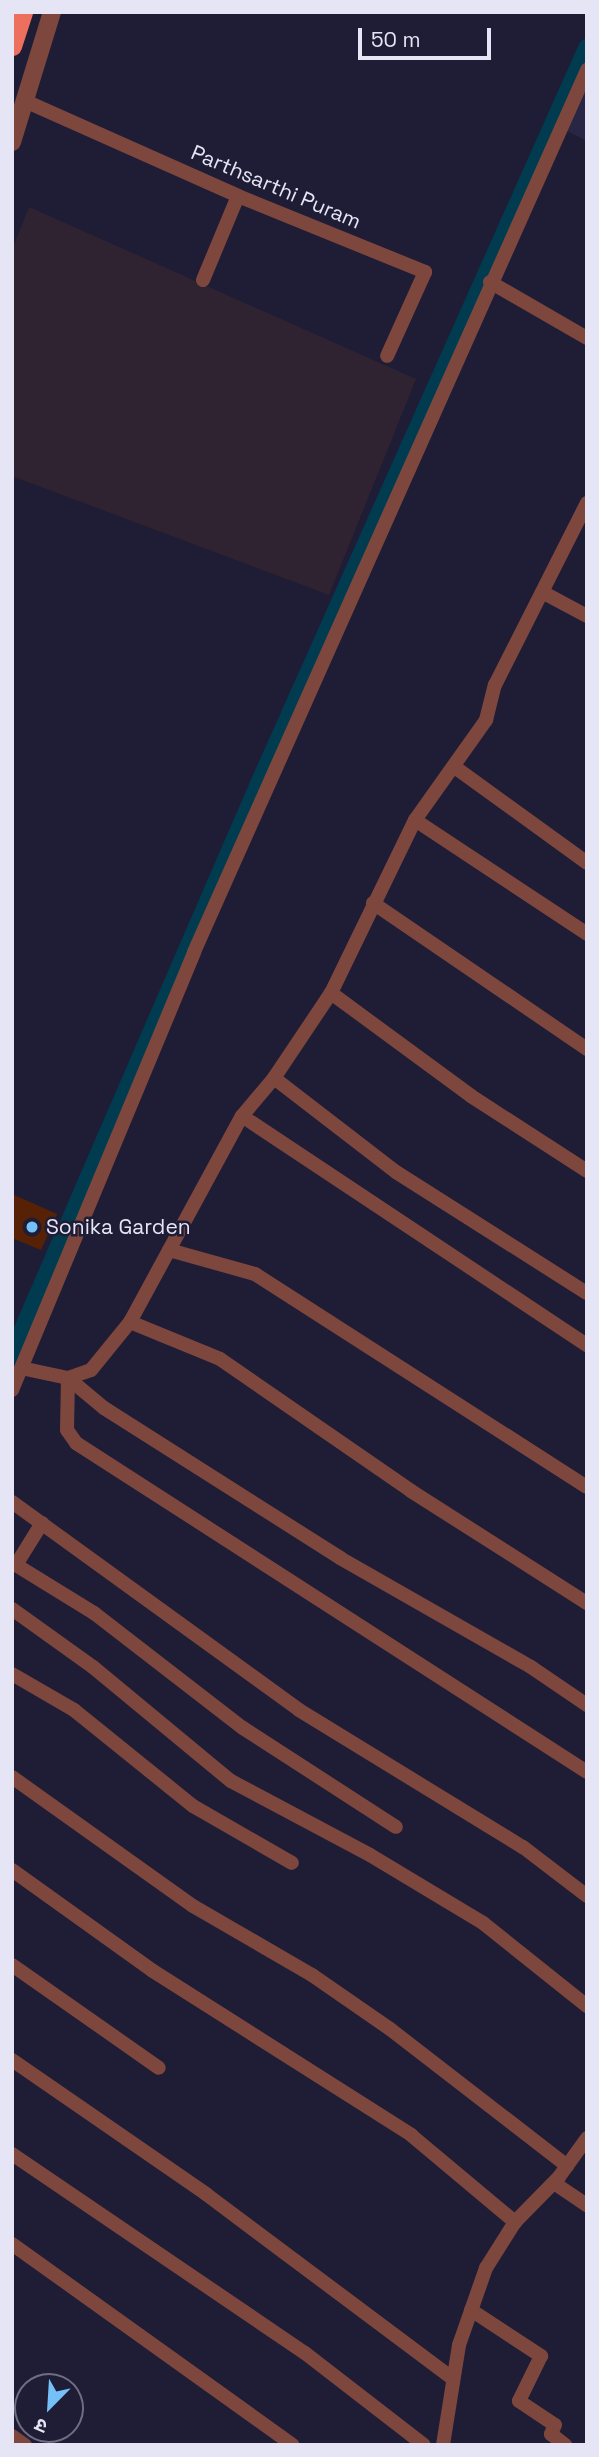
<!DOCTYPE html>
<html>
<head>
<meta charset="utf-8">
<style>
	body { margin:0 }
	#map { position:relative; width:599px; height:2457px; overflow:hidden; background:#1f1d35; font-family:"Space Grotesk","Noto Sans Devanagari",sans-serif }
	div>[style] { position:absolute }
	[style*='--x'] { left:calc(var(--x)*1px); top:calc(var(--y)*1px); width:calc(var(--w)*1px); rotate:calc(var(--a)*1deg) }
	.built>* { inset:0; background:#282644 }
	.industrial>* { inset:0; background:#2f2331 }
	.canal>* { height:19px; margin:-9.5px; padding:0 9.5px; transform-origin:9.5px; border-radius:9.5px; background:#003b4f }
	.building>* { inset:0; background:#572105 }
	.minor>* { height:14px; margin:-7px; padding:0 7px; transform-origin:7px; border-radius:7px; background:#7e473e }
	.tertiary>* { height:18px; margin:-9px; padding:0 9px; transform-origin:9px; border-radius:9px; background:#7e473e }
	.trunk>* { height:19px; margin:-9.5px; padding:0 9.5px; transform-origin:9.5px; border-radius:9.5px; background:#ec705d }
	.dots>* { width:19px; height:19px; translate:-50% -50%; box-sizing:border-box; border:4px solid #1f1d35; border-radius:50% }
	span { translate:-50% -50%; white-space:nowrap; text-align:center; line-height:1.15; -webkit-text-stroke:5px #1f1d35; paint-order:stroke }
	.street-label { font-size:21px; color:#e5e5f6 }
	.poi-label { font-size:21px; color:#e5e5f6 }
	.left { translate:0 -50%; text-align:left }
	.frame { position:absolute; inset:0; border:14px solid #e5e5f6; pointer-events:none }
	.north { position:absolute; left:14px; top:2373px; width:70px; height:70px; box-sizing:border-box; background:#1f1d35; border:2px solid #6e6d82; border-radius:50%; rotate:204deg; font-size:19px; font-weight:700; line-height:28px; text-align:center; color:#e5e5f6 }
	.north::after { content:''; display:block; margin:auto; width:24px; height:32px; background:#75c0f6; clip-path:polygon(50% 0,100% 100%,50% 72%,0 100%) }
	.scale { position:absolute; left:358px; top:28px; width:133px; height:32px; box-sizing:border-box; border:4px solid #e5e5f6; border-top:0; padding-left:9px; font-size:21px; line-height:24px; white-space:nowrap; color:#e5e5f6; -webkit-text-stroke:5px #1f1d35; paint-order:stroke }
</style>
</head>
<body>
<div id="map">
	<div class="built">
		<div style="clip-path:polygon(587px 84px,587px 141px,565px 130px)"></div>
	</div>
	<div class="industrial">
		<div style="clip-path:polygon(29px 207px,416px 379px,329px 595px,12px 476px,12px 250px)"></div>
	</div>
	<div class="canal">
		<div style="--x:12;--y:1354;--w:624;--a:-66.6"></div>
		<div style="--x:260;--y:781;--w:803;--a:-65.96"></div>
	</div>
	<div class="building">
		<div style="clip-path:polygon(12px 1194px,57px 1214px,41px 1250px,12px 1238px)"></div>
	</div>
	<div class="minor">
		<div style="--x:25;--y:101;--w:233;--a:24"></div>
		<div style="--x:238;--y:196;--w:202;--a:22.1"></div>
		<div style="--x:425;--y:272;--w:92;--a:114.3"></div>
		<div style="--x:203;--y:280;--w:91;--a:-67.4"></div>
		<div style="--x:490;--y:282;--w:112;--a:30"></div>
		<div style="--x:544;--y:593;--w:49;--a:28.1"></div>
		<div style="--x:456;--y:768;--w:162;--a:35.9"></div>
		<div style="--x:415;--y:820;--w:206;--a:33.5"></div>
		<div style="--x:373;--y:903;--w:259;--a:34.3"></div>
		<div style="--x:331;--y:993;--w:174;--a:36.3"></div>
		<div style="--x:471;--y:1096;--w:138;--a:32.9"></div>
		<div style="--x:274;--y:1078;--w:154;--a:37.6"></div>
		<div style="--x:396;--y:1172;--w:226;--a:32.4"></div>
		<div style="--x:242;--y:1116;--w:414;--a:33.6"></div>
		<div style="--x:169;--y:1250;--w:89;--a:15.6"></div>
		<div style="--x:255;--y:1274;--w:394;--a:32.7"></div>
		<div style="--x:130;--y:1322;--w:97;--a:22.3"></div>
		<div style="--x:220;--y:1359;--w:232;--a:34.6"></div>
		<div style="--x:411;--y:1491;--w:209;--a:32.5"></div>
		<div style="--x:21;--y:1368;--w:48;--a:12"></div>
		<div style="--x:68;--y:1378;--w:24;--a:-19"></div>
		<div style="--x:91;--y:1370;--w:62;--a:-50.9"></div>
		<div style="--x:130;--y:1322;--w:234;--a:-61.5"></div>
		<div style="--x:242;--y:1116;--w:50;--a:-49.9"></div>
		<div style="--x:274;--y:1078;--w:102;--a:-56.2"></div>
		<div style="--x:331;--y:993;--w:192;--a:-64.1"></div>
		<div style="--x:415;--y:820;--w:123;--a:-54.6"></div>
		<div style="--x:486;--y:720;--w:36;--a:-76"></div>
		<div style="--x:495;--y:685;--w:204;--a:-63.2"></div>
		<div style="--x:68;--y:1378;--w:52;--a:91.1"></div>
		<div style="--x:67;--y:1430;--w:16;--a:55"></div>
		<div style="--x:76;--y:1443;--w:608;--a:32.77"></div>
		<div style="--x:68;--y:1378;--w:47;--a:39.8"></div>
		<div style="--x:104;--y:1408;--w:280;--a:32.4"></div>
		<div style="--x:340;--y:1558;--w:220;--a:29.7"></div>
		<div style="--x:531;--y:1667;--w:68;--a:34.2"></div>
		<div style="--x:12;--y:1390;--w:474;--a:-67.4"></div>
		<div style="--x:194;--y:952;--w:966;--a:-65.98"></div>
		<div style="--x:12;--y:1502;--w:354;--a:35.9"></div>
		<div style="--x:299;--y:1710;--w:263;--a:31.5"></div>
		<div style="--x:523;--y:1847;--w:81;--a:37.4"></div>
		<div style="--x:42;--y:1523;--w:49;--a:121.8"></div>
		<div style="--x:16;--y:1565;--w:92;--a:31.6"></div>
		<div style="--x:94;--y:1613;--w:188;--a:37.7"></div>
		<div style="--x:243;--y:1728;--w:182;--a:32.9"></div>
		<div style="--x:12;--y:1609;--w:100;--a:35.6"></div>
		<div style="--x:93;--y:1667;--w:179;--a:39.6"></div>
		<div style="--x:231;--y:1781;--w:157;--a:28"></div>
		<div style="--x:370;--y:1855;--w:132;--a:31"></div>
		<div style="--x:483;--y:1923;--w:133;--a:38.6"></div>
		<div style="--x:12;--y:1674;--w:72;--a:30.1"></div>
		<div style="--x:74;--y:1710;--w:153;--a:38.9"></div>
		<div style="--x:193;--y:1806;--w:114;--a:29.9"></div>
		<div style="--x:12;--y:1777;--w:222;--a:35.5"></div>
		<div style="--x:193;--y:1906;--w:138;--a:30.1"></div>
		<div style="--x:312;--y:1975;--w:95;--a:34.7"></div>
		<div style="--x:390;--y:2029;--w:224;--a:37.7"></div>
		<div style="--x:12;--y:1870;--w:173;--a:35.6"></div>
		<div style="--x:153;--y:1971;--w:306;--a:32.4"></div>
		<div style="--x:411;--y:2135;--w:136;--a:39.9"></div>
		<div style="--x:12;--y:1965;--w:179;--a:35"></div>
		<div style="--x:12;--y:2060;--w:236;--a:34.6"></div>
		<div style="--x:206;--y:2194;--w:307;--a:36.8"></div>
		<div style="--x:12;--y:2154;--w:354;--a:34.2"></div>
		<div style="--x:305;--y:2353;--w:150;--a:37.7"></div>
		<div style="--x:554;--y:2183;--w:40;--a:34"></div>
		<div style="--x:12;--y:2244;--w:345;--a:35.6"></div>
		<div style="--x:471;--y:2310;--w:84;--a:33.3"></div>
		<div style="--x:541;--y:2356;--w:50;--a:116.1"></div>
		<div style="--x:519;--y:2401;--w:43;--a:33.7"></div>
		<div style="--x:555;--y:2425;--w:10;--a:114"></div>
		<div style="--x:551;--y:2434;--w:18;--a:38"></div>
		<div style="--x:12;--y:2436;--w:16;--a:35"></div>
		<div style="--x:443;--y:2445;--w:101;--a:-80.9"></div>
		<div style="--x:459;--y:2345;--w:82;--a:-70.7"></div>
		<div style="--x:486;--y:2268;--w:54;--a:-57.8"></div>
		<div style="--x:515;--y:2222;--w:63;--a:-45.6"></div>
		<div style="--x:559;--y:2177;--w:48;--a:-54.3"></div>
	</div>
	<div class="tertiary">
		<div style="--x:12;--y:142;--w:136;--a:-72.9"></div>
	</div>
	<div class="trunk">
		<div style="--x:12;--y:46;--w:36;--a:-72"></div>
	</div>
	<div class="dots">
		<div style="left:32px;top:1227px;background:#75c0f6"></div>
	</div>
	<div class="street-label">
		<span style="left:276px;top:187px;rotate:23deg">Parthsarthi Puram</span>
	</div>
	<div class="poi-label">
		<span class="left" style="left:46px;top:1227px">Sonika Garden</span>
	</div>
	<div class="frame"></div>
	<div class="north">उ</div>
	<div class="scale">50 m</div>
</div>
</body>
</html>
